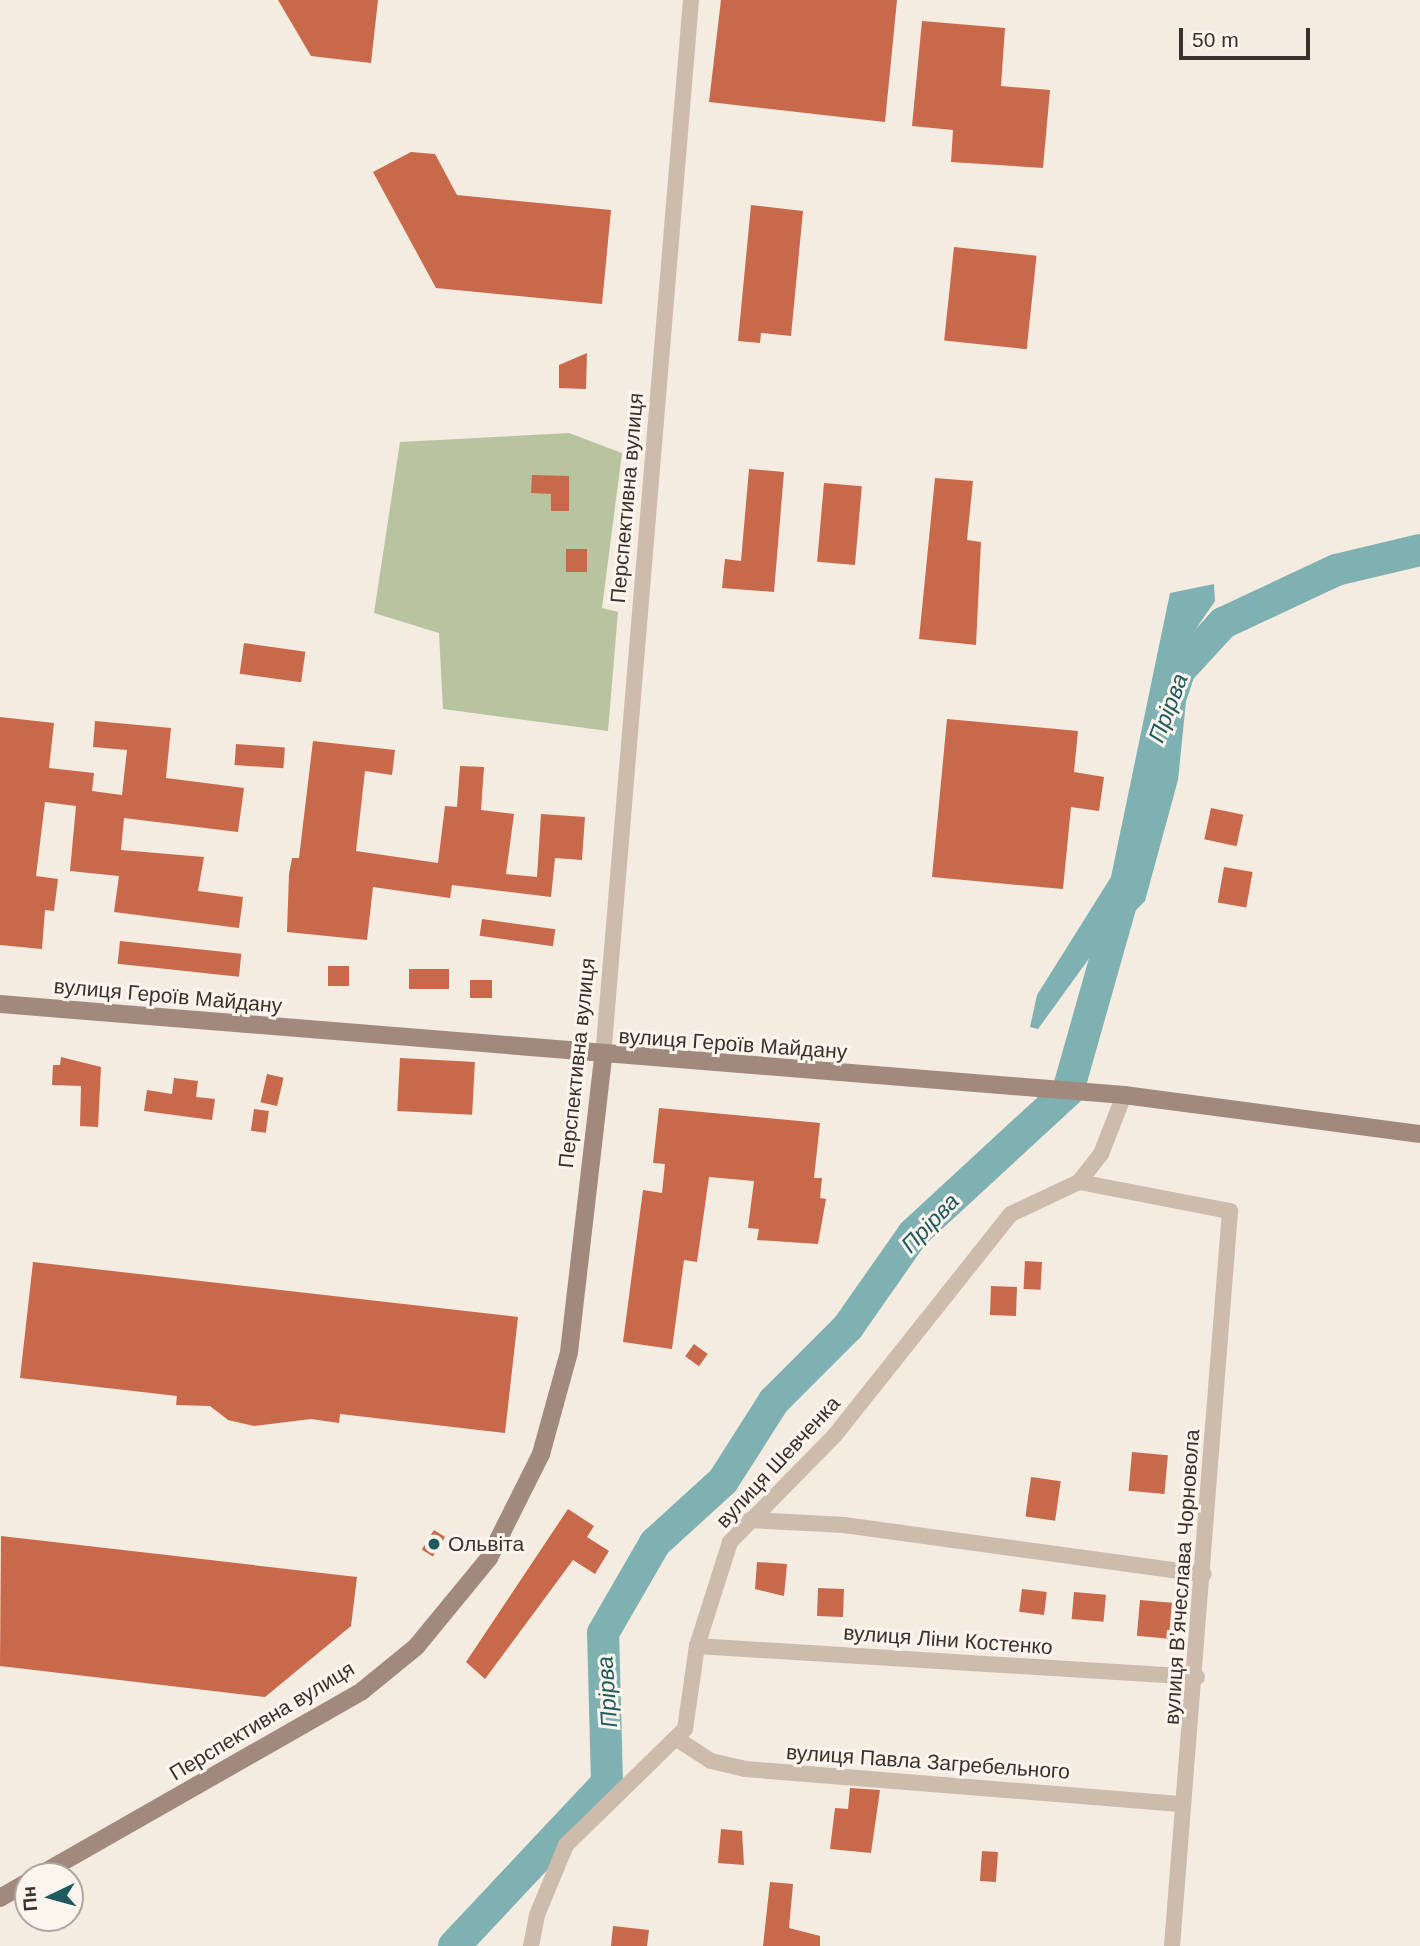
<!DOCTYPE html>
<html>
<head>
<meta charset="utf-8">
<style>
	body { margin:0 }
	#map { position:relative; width:1420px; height:1946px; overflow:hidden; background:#f4ebe1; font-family:Arial,sans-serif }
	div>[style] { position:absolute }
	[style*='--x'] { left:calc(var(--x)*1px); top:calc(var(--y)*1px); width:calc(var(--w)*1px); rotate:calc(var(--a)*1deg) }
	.green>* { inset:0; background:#b8c4a0 }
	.water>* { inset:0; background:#7fb0b2 }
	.river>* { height:32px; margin:-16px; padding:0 16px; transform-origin:16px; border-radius:16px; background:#7fb0b2 }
	.building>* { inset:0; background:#c8694b; transform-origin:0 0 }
	.street>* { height:16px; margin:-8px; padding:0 8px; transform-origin:8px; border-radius:8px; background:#cdbbac }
	.secondary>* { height:18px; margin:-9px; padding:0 9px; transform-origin:9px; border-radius:9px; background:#a18a7d }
	.dots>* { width:19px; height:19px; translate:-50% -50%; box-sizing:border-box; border:4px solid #fbf5ee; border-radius:50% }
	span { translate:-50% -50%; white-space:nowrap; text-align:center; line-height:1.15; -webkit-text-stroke:6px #fbf5ee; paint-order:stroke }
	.street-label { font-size:21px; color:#3b302b }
	.poi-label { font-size:21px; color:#3b302b }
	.left { translate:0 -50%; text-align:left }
	.water-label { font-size:23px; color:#1f5a5e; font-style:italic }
	.north { position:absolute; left:14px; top:1862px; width:70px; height:70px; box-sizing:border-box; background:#fbf5ee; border:2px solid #aea6a0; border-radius:50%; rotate:265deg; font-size:19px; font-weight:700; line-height:28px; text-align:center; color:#3b302b }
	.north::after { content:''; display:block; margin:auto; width:24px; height:32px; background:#1f5a5e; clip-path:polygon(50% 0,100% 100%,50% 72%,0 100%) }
	.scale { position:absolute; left:1179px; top:28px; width:131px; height:32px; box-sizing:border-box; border:4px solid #3b302b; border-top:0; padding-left:9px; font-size:21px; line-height:24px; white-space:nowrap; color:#3b302b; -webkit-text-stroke:5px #fbf5ee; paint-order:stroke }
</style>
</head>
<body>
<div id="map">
	<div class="green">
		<div style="clip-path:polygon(569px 433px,622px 453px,602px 608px,618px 612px,608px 731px,443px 709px,439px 633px,374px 613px,400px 442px)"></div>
	</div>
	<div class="water">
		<div style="clip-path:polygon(1214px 584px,1215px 601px,1193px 633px,1178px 780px,1145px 901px,1093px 953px,1038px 1029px,1030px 1027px,1037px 995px,1111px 877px,1170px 593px)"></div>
	</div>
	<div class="river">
		<div style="--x:1172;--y:693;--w:23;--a:-72"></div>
		<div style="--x:1179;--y:671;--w:65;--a:-47.5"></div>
		<div style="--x:1223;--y:623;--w:125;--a:-25.1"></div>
		<div style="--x:1336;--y:570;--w:86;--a:-13.4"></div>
		<div style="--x:454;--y:1946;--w:224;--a:-46.8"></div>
		<div style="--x:607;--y:1783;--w:150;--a:-91.5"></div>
		<div style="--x:603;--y:1633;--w:104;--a:-60"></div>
		<div style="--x:655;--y:1543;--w:92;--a:-42.4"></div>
		<div style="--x:723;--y:1481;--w:95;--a:-57.5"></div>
		<div style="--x:774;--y:1401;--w:105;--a:-45"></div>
		<div style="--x:848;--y:1327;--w:113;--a:-55"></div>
		<div style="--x:913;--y:1234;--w:211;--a:-42.7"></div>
		<div style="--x:1068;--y:1091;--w:213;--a:-74.2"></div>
	</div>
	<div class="building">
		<div style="clip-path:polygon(278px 0,378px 0,371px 63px,311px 56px)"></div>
		<div style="clip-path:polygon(721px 0,897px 0,885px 122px,709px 102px)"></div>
		<div style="clip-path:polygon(922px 21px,1005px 28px,1001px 86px,1050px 90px,1043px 168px,951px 162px,953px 130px,912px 126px)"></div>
		<div style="clip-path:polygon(411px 152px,435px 154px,457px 195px,611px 210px,602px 304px,436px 288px,373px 172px)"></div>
		<div style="clip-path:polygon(751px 205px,803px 211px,791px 336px,761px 333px,760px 343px,738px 341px)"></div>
		<div style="left:954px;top:247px;width:83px;height:94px;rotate:6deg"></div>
		<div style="clip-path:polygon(587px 353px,586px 389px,559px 388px,559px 365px)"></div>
		<div style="clip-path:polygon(749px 469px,784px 472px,774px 592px,722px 588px,725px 559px,741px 561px)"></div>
		<div style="clip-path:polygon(532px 475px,569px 476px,569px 511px,551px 511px,551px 494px,531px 493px)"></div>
		<div style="clip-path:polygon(935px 478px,973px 481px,967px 540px,981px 542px,976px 645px,919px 639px)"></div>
		<div style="left:824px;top:483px;width:38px;height:79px;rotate:5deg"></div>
		<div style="left:566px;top:549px;width:21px;height:23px"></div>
		<div style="left:244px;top:643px;width:62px;height:31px;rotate:8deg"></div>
		<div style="clip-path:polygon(0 717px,54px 723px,49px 768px,94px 773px,92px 791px,122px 795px,127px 750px,93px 747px,95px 721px,171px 728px,166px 778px,244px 788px,238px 832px,124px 818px,121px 850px,204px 857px,198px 891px,243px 897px,239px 928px,114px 912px,119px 876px,70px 871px,76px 806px,45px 802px,36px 876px,58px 879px,54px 911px,45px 910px,42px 949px,0 945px)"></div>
		<div style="clip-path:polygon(947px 719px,1078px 731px,1074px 772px,1104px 777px,1099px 811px,1071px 807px,1063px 889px,932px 877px)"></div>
		<div style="clip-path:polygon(313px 741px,395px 750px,392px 775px,365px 771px,356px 851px,438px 863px,445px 806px,457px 807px,460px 766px,484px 767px,481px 810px,514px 814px,506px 874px,537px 877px,541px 814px,585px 817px,582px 860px,555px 858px,551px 897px,452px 885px,450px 898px,373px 887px,367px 940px,287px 932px,289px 874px,292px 858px,299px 858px)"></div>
		<div style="left:236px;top:744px;width:49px;height:21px;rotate:4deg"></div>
		<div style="left:1211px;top:808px;width:33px;height:32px;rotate:12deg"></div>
		<div style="left:1224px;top:867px;width:29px;height:36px;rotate:10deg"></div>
		<div style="left:482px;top:919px;width:74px;height:17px;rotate:8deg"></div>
		<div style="left:120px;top:941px;width:122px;height:23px;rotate:6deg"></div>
		<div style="left:328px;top:966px;width:21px;height:20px"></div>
		<div style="left:409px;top:969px;width:40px;height:20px"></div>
		<div style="left:470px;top:980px;width:22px;height:18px"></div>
		<div style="clip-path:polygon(61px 1057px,101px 1067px,98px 1127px,80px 1126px,81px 1086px,52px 1085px,53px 1065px,60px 1065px)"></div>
		<div style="left:400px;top:1058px;width:75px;height:53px;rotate:3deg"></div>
		<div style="left:267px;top:1074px;width:17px;height:29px;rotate:13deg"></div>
		<div style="clip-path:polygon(174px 1078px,198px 1081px,196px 1097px,215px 1099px,212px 1120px,144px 1111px,147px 1090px,172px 1094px)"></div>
		<div style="clip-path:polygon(659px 1108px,820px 1123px,814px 1178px,822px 1178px,820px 1198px,826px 1199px,818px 1244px,757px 1240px,759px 1229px,748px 1228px,754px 1181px,709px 1177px,697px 1262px,684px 1260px,672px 1349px,623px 1342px,643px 1190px,662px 1193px,665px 1164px,653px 1163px)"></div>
		<div style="left:254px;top:1109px;width:15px;height:22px;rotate:8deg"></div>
		<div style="left:1025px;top:1261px;width:17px;height:28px;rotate:3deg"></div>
		<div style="clip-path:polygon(33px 1262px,518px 1317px,505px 1433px,340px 1414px,339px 1423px,311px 1419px,254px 1426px,228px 1420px,210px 1406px,176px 1405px,177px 1396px,20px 1378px)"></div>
		<div style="left:991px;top:1286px;width:26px;height:29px;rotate:2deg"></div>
		<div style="left:694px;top:1344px;width:17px;height:15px;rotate:36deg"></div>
		<div style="left:1132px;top:1452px;width:36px;height:39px;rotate:5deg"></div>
		<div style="left:1031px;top:1477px;width:30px;height:40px;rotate:8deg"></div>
		<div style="clip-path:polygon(568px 1509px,594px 1526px,587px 1537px,609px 1551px,595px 1574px,573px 1560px,485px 1679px,466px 1662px)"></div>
		<div style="left:434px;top:1530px;width:13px;height:23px;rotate:32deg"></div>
		<div style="clip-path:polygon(1px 1536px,357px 1577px,351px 1626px,265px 1697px,0 1666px)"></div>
		<div style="clip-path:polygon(757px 1562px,787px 1564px,784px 1596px,755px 1589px)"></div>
		<div style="left:818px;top:1588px;width:26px;height:28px;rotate:2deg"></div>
		<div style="left:1022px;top:1589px;width:25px;height:23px;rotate:7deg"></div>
		<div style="left:1074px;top:1592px;width:32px;height:27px;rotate:5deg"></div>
		<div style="left:1140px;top:1600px;width:32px;height:36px;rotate:5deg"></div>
		<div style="clip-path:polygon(850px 1788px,880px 1790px,871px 1853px,830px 1849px,835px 1808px,848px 1809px)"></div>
		<div style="clip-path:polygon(721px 1829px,742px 1831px,744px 1865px,718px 1863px)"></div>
		<div style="left:982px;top:1851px;width:16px;height:30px;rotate:4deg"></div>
		<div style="clip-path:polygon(770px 1882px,793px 1884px,789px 1928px,820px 1936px,820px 1946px,763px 1946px)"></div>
		<div style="clip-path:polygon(613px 1926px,649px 1930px,647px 1946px,611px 1946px)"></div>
	</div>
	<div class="street">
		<div style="--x:603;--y:1057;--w:1061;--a:-85.24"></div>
		<div style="--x:1079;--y:1182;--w:154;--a:10.9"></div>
		<div style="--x:1230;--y:1211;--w:737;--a:94.51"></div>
		<div style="--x:750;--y:1520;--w:94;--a:3"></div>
		<div style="--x:844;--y:1525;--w:363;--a:7.8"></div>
		<div style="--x:697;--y:1646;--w:501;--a:3.55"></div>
		<div style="--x:677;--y:1739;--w:40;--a:32.9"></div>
		<div style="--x:711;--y:1761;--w:35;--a:13"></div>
		<div style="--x:745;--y:1769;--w:439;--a:4.6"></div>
		<div style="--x:531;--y:1946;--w:32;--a:-79"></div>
		<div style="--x:537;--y:1915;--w:76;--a:-67.5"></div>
		<div style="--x:566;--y:1845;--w:166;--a:-44.3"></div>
		<div style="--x:685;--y:1729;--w:84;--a:-81.8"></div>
		<div style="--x:697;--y:1646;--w:109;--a:-72.4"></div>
		<div style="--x:730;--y:1542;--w:150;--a:-45.5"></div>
		<div style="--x:835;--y:1435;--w:283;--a:-51.5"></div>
		<div style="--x:1011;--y:1214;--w:75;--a:-25.2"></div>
		<div style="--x:1079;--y:1182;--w:36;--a:-52"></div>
		<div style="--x:1101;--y:1154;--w:63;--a:-68.7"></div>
	</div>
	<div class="secondary">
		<div style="--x:0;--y:1004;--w:1128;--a:4.63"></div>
		<div style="--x:1124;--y:1095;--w:299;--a:7.5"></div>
		<div style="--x:38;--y:1876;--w:373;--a:-29.7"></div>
		<div style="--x:362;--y:1691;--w:70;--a:-39.2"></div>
		<div style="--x:416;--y:1647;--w:115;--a:-50.6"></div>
		<div style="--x:489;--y:1558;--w:116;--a:-63.4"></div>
		<div style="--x:541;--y:1454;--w:106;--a:-74.6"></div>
		<div style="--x:569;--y:1352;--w:297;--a:-83.4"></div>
		<div style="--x:0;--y:1898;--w:32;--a:-30"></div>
	</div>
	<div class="dots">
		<div style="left:434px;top:1544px;background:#1f5a5e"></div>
	</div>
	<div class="street-label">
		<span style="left:627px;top:498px;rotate:-85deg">Перспективна вулиця</span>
		<span style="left:168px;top:996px;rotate:5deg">вулиця Героїв Майдану</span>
		<span style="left:733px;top:1044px;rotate:4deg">вулиця Героїв Майдану</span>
		<span style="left:577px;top:1063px;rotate:-84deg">Перспективна вулиця</span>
		<span style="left:778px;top:1462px;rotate:-47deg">вулиця Шевченка</span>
		<span style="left:1182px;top:1577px;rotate:-86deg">вулиця Вʼячеслава Чорновола</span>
		<span style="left:948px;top:1640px;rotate:4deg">вулиця Ліни Костенко</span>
		<span style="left:262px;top:1721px;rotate:-31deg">Перспективна вулиця</span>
		<span style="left:928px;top:1762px;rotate:4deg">вулиця Павла Загребельного</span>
	</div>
	<div class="poi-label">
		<span class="left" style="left:448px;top:1544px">Ольвіта</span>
	</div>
	<div class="water-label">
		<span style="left:1168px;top:708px;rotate:-69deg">Прірва</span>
		<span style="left:930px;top:1223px;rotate:-46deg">Прірва</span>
		<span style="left:607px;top:1692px;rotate:-94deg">Прірва</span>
	</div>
	<div class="north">Пн</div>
	<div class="scale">50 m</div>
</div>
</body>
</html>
